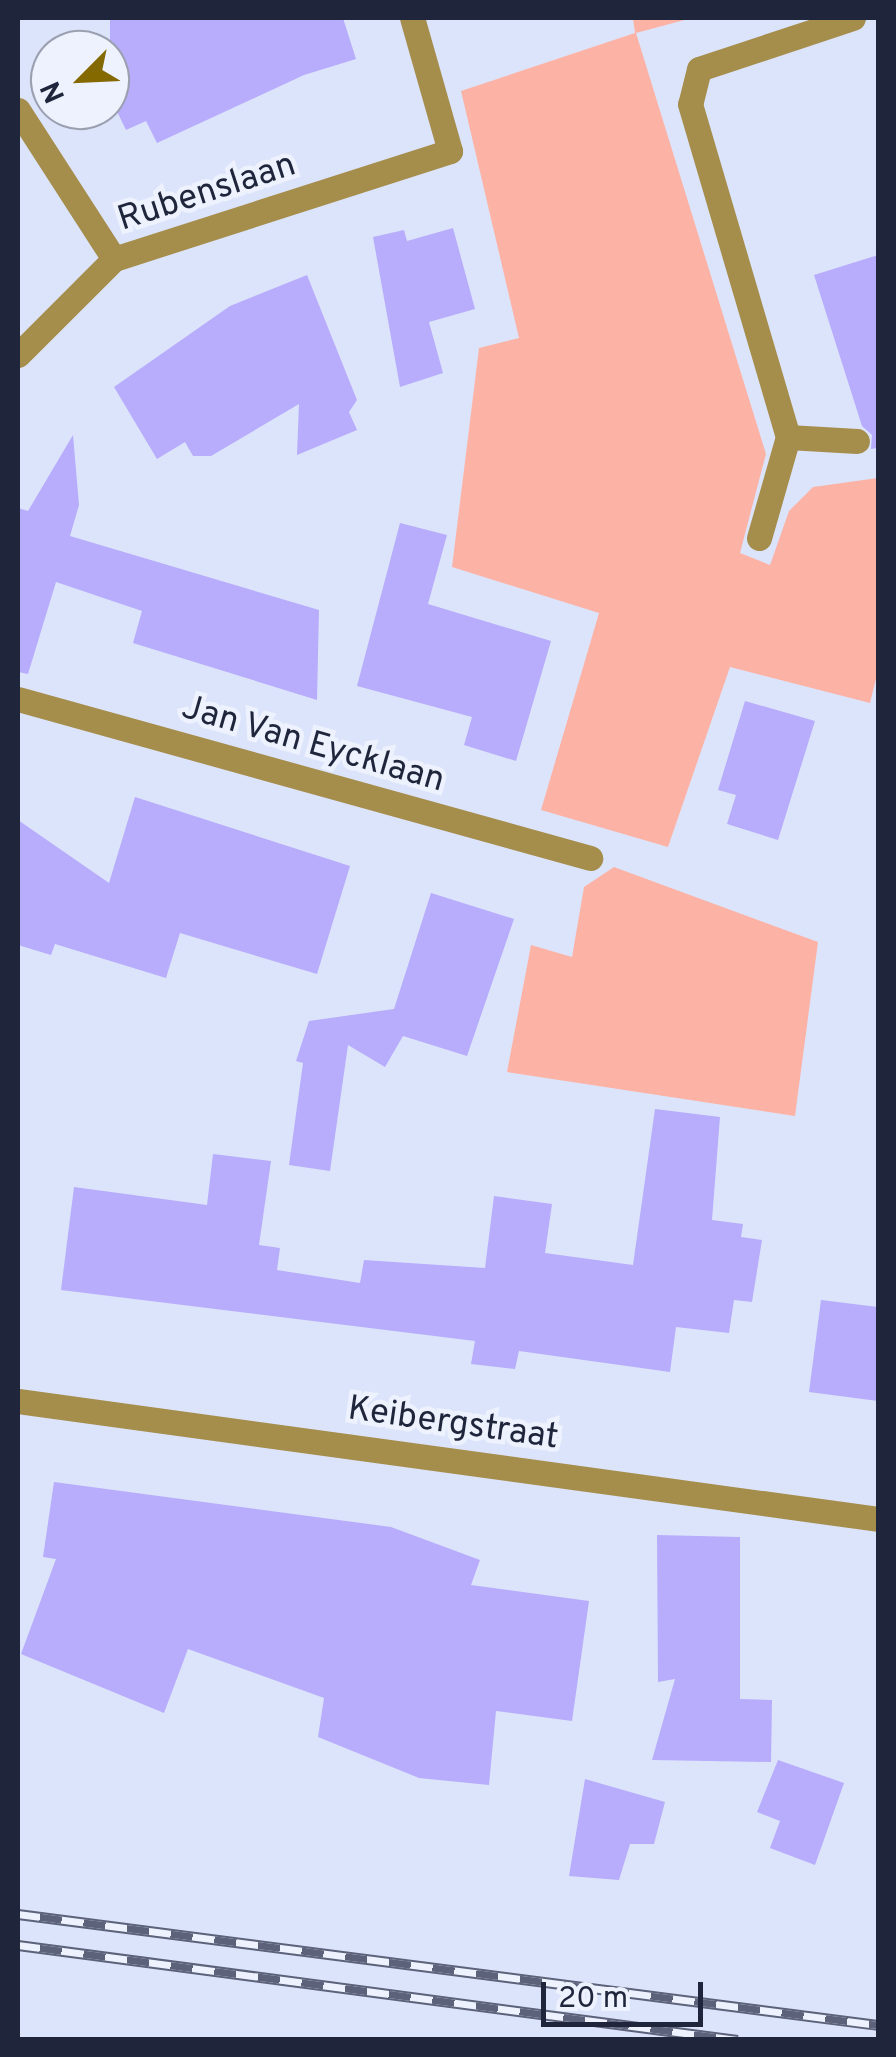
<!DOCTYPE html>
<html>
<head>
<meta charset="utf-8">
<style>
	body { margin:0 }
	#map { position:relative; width:896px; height:2057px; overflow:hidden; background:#dce4fc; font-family:Overpass,sans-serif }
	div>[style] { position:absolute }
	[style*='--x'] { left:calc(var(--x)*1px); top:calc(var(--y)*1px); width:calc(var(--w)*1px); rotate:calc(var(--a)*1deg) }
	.green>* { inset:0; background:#fcb3a6 }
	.building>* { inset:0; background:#b8acfc }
	.minor>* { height:25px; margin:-12.5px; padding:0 12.5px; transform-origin:12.5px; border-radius:12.5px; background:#a58d4b }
	.rail>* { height:11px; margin-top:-5.5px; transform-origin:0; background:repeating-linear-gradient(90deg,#edf2fe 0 22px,#5b6279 0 44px); box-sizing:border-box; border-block:2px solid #5b6279 }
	span { translate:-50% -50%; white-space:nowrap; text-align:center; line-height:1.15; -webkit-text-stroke:9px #edf2fe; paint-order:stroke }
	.street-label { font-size:35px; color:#1f263c }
	.frame { position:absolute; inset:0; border:20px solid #1f263c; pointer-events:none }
	.north { position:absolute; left:30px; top:30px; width:100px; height:100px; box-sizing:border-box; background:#edf2fe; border:2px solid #9ba0b0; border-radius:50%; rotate:246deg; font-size:28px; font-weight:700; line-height:40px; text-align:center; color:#1f263c }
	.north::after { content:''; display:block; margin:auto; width:35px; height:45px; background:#846800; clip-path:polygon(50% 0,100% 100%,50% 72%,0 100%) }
	.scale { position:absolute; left:541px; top:1982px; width:162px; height:45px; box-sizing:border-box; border:5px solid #1f263c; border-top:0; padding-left:12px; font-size:30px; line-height:35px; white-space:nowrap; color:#1f263c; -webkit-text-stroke:8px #edf2fe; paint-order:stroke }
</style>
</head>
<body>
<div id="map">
	<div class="green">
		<div style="clip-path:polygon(633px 18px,692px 18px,636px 33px,766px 454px,740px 553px,770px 565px,789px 511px,813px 487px,878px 478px,878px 671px,870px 703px,730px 667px,668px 847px,541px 810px,599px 613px,452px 567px,479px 348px,519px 338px,461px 91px,635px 33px)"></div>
		<div style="clip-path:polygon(614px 867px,818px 942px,795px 1116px,507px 1072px,531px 945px,572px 957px,584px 887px)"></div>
	</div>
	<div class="building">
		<div style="clip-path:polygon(110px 18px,343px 18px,356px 59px,304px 75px,157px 143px,146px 121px,126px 130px,110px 97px)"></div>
		<div style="clip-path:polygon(453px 228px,475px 309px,429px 322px,443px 373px,400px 387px,373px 237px,404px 230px,407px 241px)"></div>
		<div style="clip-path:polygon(878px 255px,878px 448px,871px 449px,872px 435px,862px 426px,814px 275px)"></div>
		<div style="clip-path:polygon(307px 275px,357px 400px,349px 412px,357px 430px,297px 455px,299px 404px,211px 456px,193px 456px,185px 442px,157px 459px,114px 387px,230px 306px)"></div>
		<div style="clip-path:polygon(73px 435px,79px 505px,70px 536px,319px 610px,317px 700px,133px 643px,142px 611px,56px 582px,28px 674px,18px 672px,18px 508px,28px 511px)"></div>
		<div style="clip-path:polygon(400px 523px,447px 535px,428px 604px,551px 641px,516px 761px,464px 745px,472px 717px,357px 686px)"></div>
		<div style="clip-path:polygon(745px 701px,815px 721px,778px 840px,727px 824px,736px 795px,718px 790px)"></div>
		<div style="clip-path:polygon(135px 797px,350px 866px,317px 974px,180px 933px,166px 978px,55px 944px,51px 955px,18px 945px,18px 820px,109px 883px)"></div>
		<div style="clip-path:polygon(431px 893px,514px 919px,467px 1056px,403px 1036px,385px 1067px,348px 1045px,330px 1171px,289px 1165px,303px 1063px,296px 1061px,309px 1021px,394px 1009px)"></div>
		<div style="clip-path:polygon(655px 1109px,720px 1117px,712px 1220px,743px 1224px,741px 1237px,762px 1240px,752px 1302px,734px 1300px,729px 1333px,676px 1327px,670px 1372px,519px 1351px,515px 1369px,471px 1364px,475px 1341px,61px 1290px,74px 1187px,207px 1205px,213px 1154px,271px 1161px,259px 1245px,280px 1248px,277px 1270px,360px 1283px,364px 1260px,485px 1268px,494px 1196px,552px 1204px,545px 1253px,633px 1265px)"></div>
		<div style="clip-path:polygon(821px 1300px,878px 1307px,878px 1401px,809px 1392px)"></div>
		<div style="clip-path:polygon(54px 1482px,391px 1527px,480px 1560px,471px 1585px,589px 1601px,572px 1721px,496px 1711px,489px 1785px,419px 1778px,318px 1737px,324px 1698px,188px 1649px,164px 1713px,21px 1654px,56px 1559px,43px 1557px)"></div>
		<div style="clip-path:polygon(657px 1535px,740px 1537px,740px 1699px,772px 1700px,771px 1762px,652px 1760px,675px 1679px,658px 1682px)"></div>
		<div style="clip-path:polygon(778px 1760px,844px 1783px,815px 1865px,770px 1848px,780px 1821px,757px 1812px)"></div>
		<div style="clip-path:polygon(585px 1779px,665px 1802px,654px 1844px,630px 1844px,619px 1880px,569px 1876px)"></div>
	</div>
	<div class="minor">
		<div style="--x:853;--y:18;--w:162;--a:161.7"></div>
		<div style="--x:699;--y:69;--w:36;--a:104"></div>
		<div style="--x:690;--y:104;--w:347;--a:73.6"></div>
		<div style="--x:788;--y:437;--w:69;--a:3.3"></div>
		<div style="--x:18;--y:110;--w:177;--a:57.2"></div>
		<div style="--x:18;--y:355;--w:136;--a:-45"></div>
		<div style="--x:114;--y:259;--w:353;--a:-17.8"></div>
		<div style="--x:450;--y:151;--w:138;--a:-105.9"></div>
		<div style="--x:759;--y:538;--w:105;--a:-74"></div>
		<div style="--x:18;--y:699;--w:594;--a:15.53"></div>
		<div style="--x:18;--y:1401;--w:868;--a:7.81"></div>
	</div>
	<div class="rail">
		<div style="--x:18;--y:1914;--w:867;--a:7.35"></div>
		<div style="--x:18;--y:1945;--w:726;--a:7.52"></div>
	</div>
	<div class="street-label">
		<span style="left:207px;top:193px;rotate:-18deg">Rubenslaan</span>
		<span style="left:313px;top:745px;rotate:16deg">Jan Van Eycklaan</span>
		<span style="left:453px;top:1424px;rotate:8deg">Keibergstraat</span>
	</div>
	<div class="frame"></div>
	<div class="north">N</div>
	<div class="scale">20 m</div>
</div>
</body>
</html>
